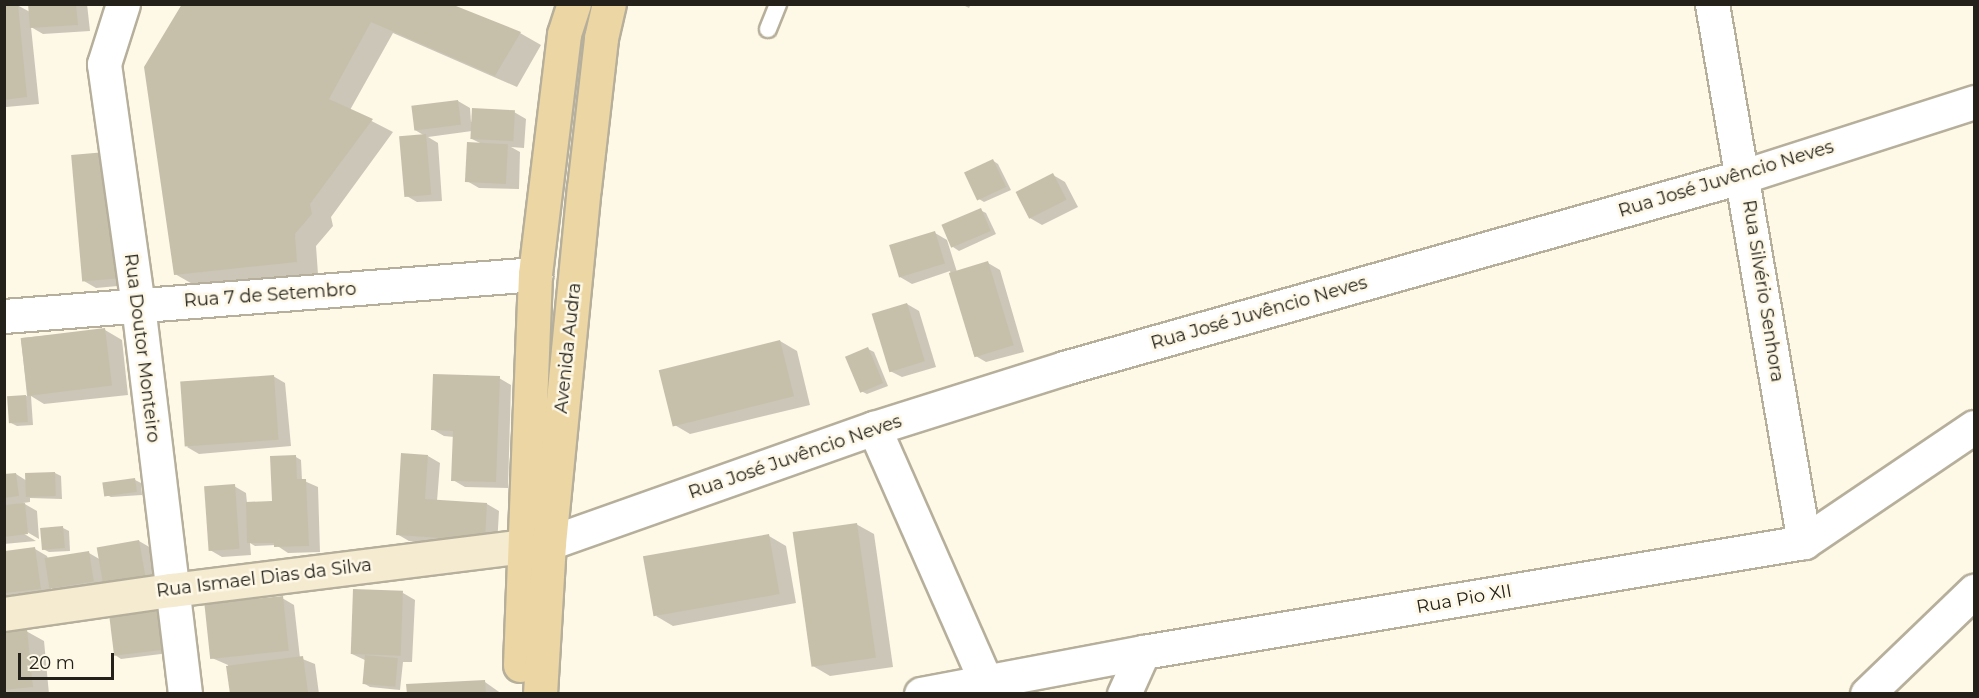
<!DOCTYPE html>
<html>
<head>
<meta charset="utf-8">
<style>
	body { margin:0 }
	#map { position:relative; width:1979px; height:698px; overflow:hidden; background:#fef8e7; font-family:Montserrat,sans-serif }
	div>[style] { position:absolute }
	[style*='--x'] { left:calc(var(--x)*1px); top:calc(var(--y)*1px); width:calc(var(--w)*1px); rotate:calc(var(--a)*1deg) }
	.shadow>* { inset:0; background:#0003 }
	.building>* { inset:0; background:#c6c0ab; transform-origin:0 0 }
	.roads { filter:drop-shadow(2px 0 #b6af9b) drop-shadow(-2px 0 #b6af9b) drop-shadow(0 2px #b6af9b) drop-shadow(0 -2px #b6af9b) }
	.lane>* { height:16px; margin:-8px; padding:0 8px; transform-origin:8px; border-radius:8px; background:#fff }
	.street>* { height:33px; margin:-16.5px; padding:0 16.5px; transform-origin:16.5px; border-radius:16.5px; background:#fff }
	.secondary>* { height:33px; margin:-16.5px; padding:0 16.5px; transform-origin:16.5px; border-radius:16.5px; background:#f5ebd1 }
	.primary>* { height:33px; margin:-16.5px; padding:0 16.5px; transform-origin:16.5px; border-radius:16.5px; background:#ecd6a3 }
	span { translate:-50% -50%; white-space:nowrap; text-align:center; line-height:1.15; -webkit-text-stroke:5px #fef8e7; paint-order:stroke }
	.street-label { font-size:18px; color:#232119 }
	.frame { position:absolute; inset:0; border:6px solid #232119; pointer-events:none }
	.scale { position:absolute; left:18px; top:653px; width:96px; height:27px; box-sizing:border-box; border:3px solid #232119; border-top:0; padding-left:8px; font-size:18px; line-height:21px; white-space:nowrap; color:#232119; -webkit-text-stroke:4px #fef8e7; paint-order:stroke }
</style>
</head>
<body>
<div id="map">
	<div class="shadow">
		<div style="clip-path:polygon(29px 4px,87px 4px,90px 31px,43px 34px,31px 27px,39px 104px,6px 107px,4px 6px,17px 5px,30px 12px)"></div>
		<div style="clip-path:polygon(184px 4px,520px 33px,541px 45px,517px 87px,393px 33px,350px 110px,393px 132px,331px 217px,333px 226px,316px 246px,318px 274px,196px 286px,175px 274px)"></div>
		<div style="clip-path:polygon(961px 4px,971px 4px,969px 8px)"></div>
		<div style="clip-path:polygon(458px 101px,470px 108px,471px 122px,514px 112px,526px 119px,524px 148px,511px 147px,520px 152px,519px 189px,479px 188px,467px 181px,482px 144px,472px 139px,472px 131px,428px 137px,438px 143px,442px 201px,417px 202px,405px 195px,425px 136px,415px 130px)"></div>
		<div style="clip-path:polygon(72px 156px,129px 285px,96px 288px,84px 281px)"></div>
		<div style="clip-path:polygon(992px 160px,998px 164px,1011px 190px,984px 202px,979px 199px)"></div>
		<div style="clip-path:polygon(1053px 175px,1065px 182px,1078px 207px,1042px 225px,1030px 218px)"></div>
		<div style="clip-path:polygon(980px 210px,986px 213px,996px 234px,959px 251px,953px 247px)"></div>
		<div style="clip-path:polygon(935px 233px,947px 240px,957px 272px,988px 263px,1000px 270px,1024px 352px,986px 362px,974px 355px,950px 271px,912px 284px,900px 277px)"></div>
		<div style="clip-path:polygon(907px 304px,919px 311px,936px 367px,902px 377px,890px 371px)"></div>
		<div style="clip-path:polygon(105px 330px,122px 340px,128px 395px,44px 404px,31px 396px,33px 425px,17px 426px,11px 423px,9px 398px,27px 396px,21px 338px)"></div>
		<div style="clip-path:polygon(780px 341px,797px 351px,810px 405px,690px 434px,673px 424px)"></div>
		<div style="clip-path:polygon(868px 349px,874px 352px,888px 386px,867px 394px,861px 391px)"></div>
		<div style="clip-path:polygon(273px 376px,285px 383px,291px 446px,199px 454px,187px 447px)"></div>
		<div style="clip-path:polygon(499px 378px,511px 385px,508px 488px,465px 487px,453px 480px,454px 437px,444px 436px,432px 429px)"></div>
		<div style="clip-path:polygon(428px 456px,440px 463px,437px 501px,487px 504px,499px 511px,497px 546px,409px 541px,397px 534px)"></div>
		<div style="clip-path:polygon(296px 457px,301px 460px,302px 480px,318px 487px,320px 552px,288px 553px,276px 545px,255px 546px,250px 543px,251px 555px,222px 557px,210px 550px,234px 486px,246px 493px,247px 503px,274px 502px)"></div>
		<div style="clip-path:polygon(55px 473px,61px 476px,62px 499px,30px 498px,30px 502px,23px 503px,37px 511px,39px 539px,22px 529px,21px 532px,36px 541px,4px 544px,4px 476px,16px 474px,27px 481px)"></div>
		<div style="clip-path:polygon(135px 480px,141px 483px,142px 495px,111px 497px,105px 494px)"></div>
		<div style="clip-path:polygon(856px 524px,874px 534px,893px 667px,830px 676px,813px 666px)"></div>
		<div style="clip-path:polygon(63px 528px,69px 531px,70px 551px,49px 552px,43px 549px)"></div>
		<div style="clip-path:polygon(769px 536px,786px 546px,796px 603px,673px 626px,656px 616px)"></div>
		<div style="clip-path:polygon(139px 541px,151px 548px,157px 585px,63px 595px,51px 588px,52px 595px,4px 601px,4px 552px,35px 549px,47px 556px,48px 559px,89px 553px,101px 560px)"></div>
		<div style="clip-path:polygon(403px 593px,415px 600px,412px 662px,403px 662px,400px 690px,370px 687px,365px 684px,367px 661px,352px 654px)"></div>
		<div style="clip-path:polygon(282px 598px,294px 605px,300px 658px,315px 664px,319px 694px,231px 694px,228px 665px,212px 658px)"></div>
		<div style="clip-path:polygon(111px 618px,169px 653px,121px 659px,115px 655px)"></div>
		<div style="clip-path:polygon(26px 631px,44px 641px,49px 694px,4px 694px,4px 633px)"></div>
		<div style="clip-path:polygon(485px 682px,502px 694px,408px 694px)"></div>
	</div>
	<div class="building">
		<div style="clip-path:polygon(4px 4px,18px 4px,27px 97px,4px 100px)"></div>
		<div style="clip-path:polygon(28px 4px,76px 4px,78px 25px,30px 28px)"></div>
		<div style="clip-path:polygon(182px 4px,451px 4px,521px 32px,495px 76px,371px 22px,329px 99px,373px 119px,310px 204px,312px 214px,295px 234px,297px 262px,174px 275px,144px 67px)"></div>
		<div style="left:458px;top:100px;width:25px;height:47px;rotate:83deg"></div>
		<div style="left:472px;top:108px;width:43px;height:31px;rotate:3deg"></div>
		<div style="left:426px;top:134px;width:61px;height:27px;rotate:85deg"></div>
		<div style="left:467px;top:142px;width:41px;height:40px;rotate:3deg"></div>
		<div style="left:106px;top:152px;width:127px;height:35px;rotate:85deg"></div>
		<div style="left:993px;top:159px;width:31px;height:32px;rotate:65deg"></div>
		<div style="left:1053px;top:173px;width:30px;height:42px;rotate:63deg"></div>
		<div style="left:981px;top:208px;width:25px;height:43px;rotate:67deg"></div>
		<div style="left:935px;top:231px;width:34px;height:48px;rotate:73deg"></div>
		<div style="left:988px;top:261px;width:88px;height:41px;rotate:73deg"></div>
		<div style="left:907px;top:303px;width:61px;height:37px;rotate:73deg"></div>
		<div style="left:105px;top:328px;width:58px;height:85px;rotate:83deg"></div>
		<div style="left:780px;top:340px;width:58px;height:125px;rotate:76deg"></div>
		<div style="left:868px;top:347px;width:39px;height:25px;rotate:67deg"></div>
		<div style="clip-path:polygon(433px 374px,500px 376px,496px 482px,451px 481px,453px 431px,431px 430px)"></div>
		<div style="left:274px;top:375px;width:65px;height:94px;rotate:86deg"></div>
		<div style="left:26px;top:395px;width:27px;height:19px;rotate:86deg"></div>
		<div style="clip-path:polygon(401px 453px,428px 455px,425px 499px,487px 503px,485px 541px,396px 535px)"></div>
		<div style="clip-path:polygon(296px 455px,297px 479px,306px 479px,309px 546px,274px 547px,274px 543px,247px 543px,246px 502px,272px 501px,270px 456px)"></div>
		<div style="left:55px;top:472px;width:24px;height:30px;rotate:88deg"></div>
		<div style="clip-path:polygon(16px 473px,19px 496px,4px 498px,4px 474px)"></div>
		<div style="left:135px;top:478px;width:14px;height:33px;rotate:82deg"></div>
		<div style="left:235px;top:484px;width:65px;height:31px;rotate:86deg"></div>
		<div style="clip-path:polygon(25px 503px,28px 534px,4px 537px,4px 505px)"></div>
		<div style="left:857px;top:523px;width:136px;height:65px;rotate:82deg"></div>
		<div style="left:63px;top:526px;width:22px;height:23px;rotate:85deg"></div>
		<div style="left:769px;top:534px;width:61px;height:128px;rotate:80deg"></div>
		<div style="left:139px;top:540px;width:39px;height:43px;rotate:80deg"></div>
		<div style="clip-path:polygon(35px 547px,41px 589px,5px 593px,5px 551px)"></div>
		<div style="left:89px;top:551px;width:31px;height:45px;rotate:81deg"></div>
		<div style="left:353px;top:589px;width:50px;height:65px;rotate:2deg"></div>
		<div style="left:283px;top:596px;width:55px;height:79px;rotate:84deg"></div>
		<div style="left:159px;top:611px;width:39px;height:50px;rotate:83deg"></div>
		<div style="clip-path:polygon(27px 629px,33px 687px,4px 690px,4px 632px)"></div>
		<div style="left:365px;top:655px;width:33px;height:29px;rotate:5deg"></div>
		<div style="clip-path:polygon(303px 656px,308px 692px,230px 694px,226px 666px)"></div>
		<div style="clip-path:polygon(485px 680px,486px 694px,407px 694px,406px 684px)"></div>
	</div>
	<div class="roads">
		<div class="lane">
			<div style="--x:768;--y:29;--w:27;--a:-68"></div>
		</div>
		<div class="street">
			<div style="--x:123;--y:4;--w:63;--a:107.6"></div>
			<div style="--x:104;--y:64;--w:243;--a:82"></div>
			<div style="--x:138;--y:305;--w:392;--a:83.1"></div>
			<div style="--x:1712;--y:4;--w:546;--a:80.3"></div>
			<div style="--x:4;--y:316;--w:533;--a:-4.52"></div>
			<div style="--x:874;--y:428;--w:275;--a:66.2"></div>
			<div style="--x:549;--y:543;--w:345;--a:-19.5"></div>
			<div style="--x:874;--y:428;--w:199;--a:-17.5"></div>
			<div style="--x:1064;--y:368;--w:707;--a:-15.77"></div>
			<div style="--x:1744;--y:176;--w:242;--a:-17.8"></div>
			<div style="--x:921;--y:694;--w:226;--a:-10.7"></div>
			<div style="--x:1143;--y:652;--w:670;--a:-9.45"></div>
			<div style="--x:1804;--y:542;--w:205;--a:-34.1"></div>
			<div style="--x:1124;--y:694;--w:46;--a:-65.7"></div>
			<div style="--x:1867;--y:694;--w:149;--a:-43.9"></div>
		</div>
		<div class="secondary">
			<div style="--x:4;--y:614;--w:169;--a:-8.2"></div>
			<div style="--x:171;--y:590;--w:381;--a:-7.1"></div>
		</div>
		<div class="primary">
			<div style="--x:520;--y:665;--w:391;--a:-87.8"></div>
			<div style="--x:535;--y:274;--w:242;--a:-83.1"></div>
			<div style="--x:564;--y:34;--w:32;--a:-72"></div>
			<div style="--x:540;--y:694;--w:151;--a:-86.6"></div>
			<div style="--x:549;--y:543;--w:357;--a:-84.4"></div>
			<div style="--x:584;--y:188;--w:151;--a:-83.5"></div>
			<div style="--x:601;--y:38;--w:35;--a:-77"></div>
		</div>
	</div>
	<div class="street-label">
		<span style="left:1726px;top:179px;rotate:-17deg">Rua José Juvêncio Neves</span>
		<span style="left:1763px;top:291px;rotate:81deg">Rua Silvério Senhora</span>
		<span style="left:270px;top:295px;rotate:-4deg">Rua 7 de Setembro</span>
		<span style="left:1259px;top:313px;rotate:-16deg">Rua José Juvêncio Neves</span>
		<span style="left:142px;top:348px;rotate:83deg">Rua Doutor Monteiro</span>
		<span style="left:568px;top:348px;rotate:-84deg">Avenida Audra</span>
		<span style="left:795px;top:457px;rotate:-19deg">Rua José Juvêncio Neves</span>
		<span style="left:264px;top:578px;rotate:-7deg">Rua Ismael Dias da Silva</span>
		<span style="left:1464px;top:599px;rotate:-10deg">Rua Pio XII</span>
	</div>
	<div class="frame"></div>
	<div class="scale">20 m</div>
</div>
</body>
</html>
